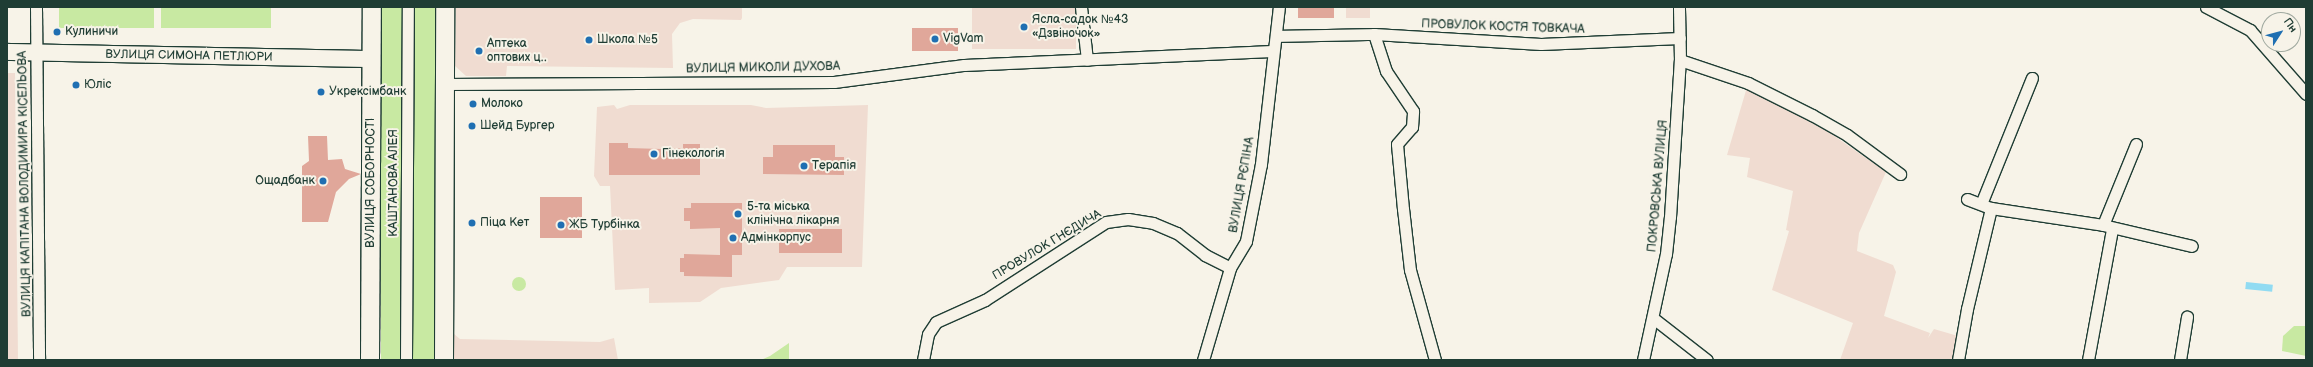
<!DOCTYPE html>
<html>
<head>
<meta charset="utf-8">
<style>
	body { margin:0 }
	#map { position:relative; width:2313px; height:367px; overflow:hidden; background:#f7f3e8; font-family:"Balsamiq Sans",sans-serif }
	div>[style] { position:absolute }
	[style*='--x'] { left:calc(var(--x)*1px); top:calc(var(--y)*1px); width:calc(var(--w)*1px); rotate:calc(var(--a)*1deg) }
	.built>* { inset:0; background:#f0dcd1; transform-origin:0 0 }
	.green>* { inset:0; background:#c8e9a2; transform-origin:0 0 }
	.round { border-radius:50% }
	.water>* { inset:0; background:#91dbf2; transform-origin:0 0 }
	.building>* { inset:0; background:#e0a79a; transform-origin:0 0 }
	.roads { filter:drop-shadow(1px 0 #1f3d34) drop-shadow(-1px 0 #1f3d34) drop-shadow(0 1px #1f3d34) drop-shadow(0 -1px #1f3d34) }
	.street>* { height:11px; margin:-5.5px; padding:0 5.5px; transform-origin:5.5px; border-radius:5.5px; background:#f7f3e8 }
	.secondary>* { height:16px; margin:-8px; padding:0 8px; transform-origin:8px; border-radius:8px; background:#f7f3e8 }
	.primary>* { height:18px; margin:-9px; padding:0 9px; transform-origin:9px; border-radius:9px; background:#f7f3e8 }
	.dots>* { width:11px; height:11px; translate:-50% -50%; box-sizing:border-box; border:2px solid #f7f3e8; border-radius:50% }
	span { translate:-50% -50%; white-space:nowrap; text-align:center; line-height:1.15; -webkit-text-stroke:4px #f7f3e8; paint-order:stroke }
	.poi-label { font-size:12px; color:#1f3d34 }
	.left { translate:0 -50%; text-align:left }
	.right { translate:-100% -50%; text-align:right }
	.street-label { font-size:12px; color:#1f3d34 }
	.frame { position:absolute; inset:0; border:8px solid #1f3d34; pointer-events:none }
	.north { position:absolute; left:2261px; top:12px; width:40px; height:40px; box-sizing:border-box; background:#f7f3e8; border:1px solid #a1aaa0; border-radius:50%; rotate:54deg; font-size:11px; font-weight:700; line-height:16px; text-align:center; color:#1f3d34 }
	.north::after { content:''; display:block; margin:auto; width:14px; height:18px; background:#1f6fb2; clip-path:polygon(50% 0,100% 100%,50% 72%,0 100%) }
</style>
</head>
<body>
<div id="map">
	<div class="built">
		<div style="clip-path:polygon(456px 7px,742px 7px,742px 18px,741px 20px,693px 19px,680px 23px,672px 34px,673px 68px,507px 66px,506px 76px,466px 76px,455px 66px)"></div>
		<div style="left:972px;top:7px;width:104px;height:42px"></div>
		<div style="left:1346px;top:7px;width:24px;height:11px"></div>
		<div style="clip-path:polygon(7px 73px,15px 73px,18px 360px,7px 360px)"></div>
		<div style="clip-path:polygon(1747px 87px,1810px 119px,1886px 172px,1859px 233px,1857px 251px,1893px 265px,1896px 272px,1884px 316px,1930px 333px,1928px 338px,1934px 329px,1958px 336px,1953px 360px,1840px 360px,1853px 323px,1772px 290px,1789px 231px,1786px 230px,1793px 191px,1747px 177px,1750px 158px,1727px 155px)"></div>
		<div style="clip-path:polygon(614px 105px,617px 109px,630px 105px,751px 105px,766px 108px,868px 105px,862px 267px,787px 267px,779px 280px,721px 288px,700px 302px,649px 303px,649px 288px,615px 290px,610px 186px,600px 186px,594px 176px,597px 107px)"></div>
		<div style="clip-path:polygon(454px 334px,460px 339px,600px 342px,614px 338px,618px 360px,454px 360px)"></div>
	</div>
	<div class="green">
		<div style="left:59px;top:7px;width:95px;height:21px"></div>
		<div style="left:161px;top:7px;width:110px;height:21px"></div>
		<div style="left:381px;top:7px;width:55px;height:353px"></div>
		<div class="round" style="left:512px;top:277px;width:14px;height:14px"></div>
		<div style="clip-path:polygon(2294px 326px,2306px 326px,2306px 356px,2282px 351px,2283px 336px)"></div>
		<div style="clip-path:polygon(789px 343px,789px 360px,761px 360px,770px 356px)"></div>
	</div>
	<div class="water">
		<div style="left:2246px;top:282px;width:27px;height:7px;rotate:6deg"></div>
	</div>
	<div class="building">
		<div style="left:1298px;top:7px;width:36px;height:11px"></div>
		<div style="left:912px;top:28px;width:46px;height:23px"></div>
		<div style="clip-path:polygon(308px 136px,327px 136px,328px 160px,342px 159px,345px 169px,361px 174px,349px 179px,336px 192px,328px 222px,302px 222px,302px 166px,309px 161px)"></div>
		<div style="clip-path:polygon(609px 143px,628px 143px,628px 148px,662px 149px,683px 148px,683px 144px,700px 144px,700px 175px,609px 175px)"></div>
		<div style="clip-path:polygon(773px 145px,835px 145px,835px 157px,844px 157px,844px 175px,763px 174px,763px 157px,773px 157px)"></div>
		<div style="left:540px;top:197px;width:42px;height:41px"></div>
		<div style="clip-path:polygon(691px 203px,742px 203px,742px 255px,732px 255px,732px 277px,684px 276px,684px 272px,680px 272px,680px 258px,684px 258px,684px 254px,720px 255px,720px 228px,690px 229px,690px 221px,684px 221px,684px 208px,691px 208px)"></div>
		<div style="left:779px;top:229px;width:63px;height:24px"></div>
	</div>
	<div class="roads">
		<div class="street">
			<div style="--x:36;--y:7;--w:353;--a:89.5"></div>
			<div style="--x:1081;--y:7;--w:53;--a:83.5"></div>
			<div style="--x:2206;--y:7;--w:50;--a:27.6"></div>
			<div style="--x:2250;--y:30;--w:85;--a:48.8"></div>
			<div style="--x:1278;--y:36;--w:96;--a:-1.2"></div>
			<div style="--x:1680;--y:60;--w:72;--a:18.7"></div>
			<div style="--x:1748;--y:83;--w:72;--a:26.6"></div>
			<div style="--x:1812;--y:115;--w:40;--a:29.7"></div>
			<div style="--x:1847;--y:135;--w:66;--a:36.3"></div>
			<div style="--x:445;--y:84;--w:389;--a:-0.3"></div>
			<div style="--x:834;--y:82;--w:131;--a:-7.5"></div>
			<div style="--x:964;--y:65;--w:308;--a:-2.6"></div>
			<div style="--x:2136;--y:144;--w:87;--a:112.2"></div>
			<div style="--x:2103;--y:225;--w:91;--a:13.3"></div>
			<div style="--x:1967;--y:199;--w:26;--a:21"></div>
			<div style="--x:1991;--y:208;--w:113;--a:8.6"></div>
			<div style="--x:1981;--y:204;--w:136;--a:-68"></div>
			<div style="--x:1653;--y:318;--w:68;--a:37.9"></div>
			<div style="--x:406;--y:360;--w:353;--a:-89.7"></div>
			<div style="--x:923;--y:360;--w:26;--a:-79"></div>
			<div style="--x:928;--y:334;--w:14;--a:-56"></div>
			<div style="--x:936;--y:322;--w:54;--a:-24.2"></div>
			<div style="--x:985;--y:300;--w:144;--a:-32.8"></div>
			<div style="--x:1106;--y:222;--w:22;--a:-8"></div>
			<div style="--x:1128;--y:219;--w:25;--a:9"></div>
			<div style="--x:1153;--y:223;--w:26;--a:23"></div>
			<div style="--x:1177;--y:233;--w:36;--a:38"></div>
			<div style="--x:1205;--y:255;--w:28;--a:27"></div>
			<div style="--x:1203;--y:360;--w:96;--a:-73.6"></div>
			<div style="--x:1230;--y:268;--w:31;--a:-59"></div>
			<div style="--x:1246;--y:241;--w:78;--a:-79"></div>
			<div style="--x:1261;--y:164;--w:158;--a:-83.5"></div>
			<div style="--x:1435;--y:360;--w:93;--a:-105.5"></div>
			<div style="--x:1410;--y:270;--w:61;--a:-96.5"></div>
			<div style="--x:1403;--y:209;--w:65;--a:-95.3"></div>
			<div style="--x:1397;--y:144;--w:23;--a:-49"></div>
			<div style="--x:1412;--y:127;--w:16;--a:-86"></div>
			<div style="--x:1413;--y:111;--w:48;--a:-124"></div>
			<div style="--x:1386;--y:71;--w:39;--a:-108"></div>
			<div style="--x:1374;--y:34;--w:167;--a:3.4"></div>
			<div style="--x:1541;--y:44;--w:139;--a:-2.5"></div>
			<div style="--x:1643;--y:360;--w:108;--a:-77.8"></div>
			<div style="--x:1666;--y:254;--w:37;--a:-84"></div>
			<div style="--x:1670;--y:217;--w:157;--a:-86.4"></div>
			<div style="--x:1680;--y:60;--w:53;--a:-91.1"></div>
			<div style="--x:1958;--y:360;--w:52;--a:-80"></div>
			<div style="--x:1967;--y:309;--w:104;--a:-76.6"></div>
			<div style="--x:2088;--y:360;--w:133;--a:-79.6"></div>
			<div style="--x:2180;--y:360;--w:44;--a:-80.8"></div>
		</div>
		<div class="secondary">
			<div style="--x:7;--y:52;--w:364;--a:1.1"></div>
		</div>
		<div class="primary">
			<div style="--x:370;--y:360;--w:353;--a:-89.7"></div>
			<div style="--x:444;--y:360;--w:353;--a:-89.8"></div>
		</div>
	</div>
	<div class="dots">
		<div style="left:1024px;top:27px;background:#1f6fb2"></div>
		<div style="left:57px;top:32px;background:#1f6fb2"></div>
		<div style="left:935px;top:39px;background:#1f6fb2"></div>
		<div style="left:589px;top:40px;background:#1f6fb2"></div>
		<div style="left:479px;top:51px;background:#1f6fb2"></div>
		<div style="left:76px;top:85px;background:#1f6fb2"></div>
		<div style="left:321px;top:92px;background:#1f6fb2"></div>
		<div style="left:473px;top:104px;background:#1f6fb2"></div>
		<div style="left:472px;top:126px;background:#1f6fb2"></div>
		<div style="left:654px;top:154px;background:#1f6fb2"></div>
		<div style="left:804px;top:166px;background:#1f6fb2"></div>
		<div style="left:323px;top:181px;background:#1f6fb2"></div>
		<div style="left:738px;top:214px;background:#1f6fb2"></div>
		<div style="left:472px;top:223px;background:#1f6fb2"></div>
		<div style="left:561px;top:225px;background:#1f6fb2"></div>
		<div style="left:733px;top:238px;background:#1f6fb2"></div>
	</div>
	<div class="poi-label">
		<span class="left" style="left:1032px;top:27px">Ясла-садок №43<br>«Дзвіночок»</span>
		<span class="left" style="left:65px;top:32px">Кулиничи</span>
		<span class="left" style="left:943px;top:39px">VigVam</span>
		<span class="left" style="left:597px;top:40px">Школа №5</span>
		<span class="left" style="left:487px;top:51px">Аптека<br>оптових ц‥</span>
		<span class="left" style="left:84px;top:85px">Юліс</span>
		<span class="left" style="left:329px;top:92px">Укрексімбанк</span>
		<span class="left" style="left:481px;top:104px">Молоко</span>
		<span class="left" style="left:480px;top:126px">Шейд Бургер</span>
		<span class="left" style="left:662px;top:154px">Гінекологія</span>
		<span class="left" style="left:812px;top:166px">Терапія</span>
		<span class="right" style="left:315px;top:181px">Ощадбанк</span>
		<span class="left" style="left:747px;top:214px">5-та міська<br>клінічна лікарня</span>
		<span class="left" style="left:480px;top:223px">Піца Кет</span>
		<span class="left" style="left:569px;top:225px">ЖБ Турбінка</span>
		<span class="left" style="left:741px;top:238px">Адмінкорпус</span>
	</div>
	<div class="street-label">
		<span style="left:1503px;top:27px;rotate:2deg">ПРОВУЛОК КОСТЯ ТОВКАЧА</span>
		<span style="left:189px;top:56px;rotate:1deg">ВУЛИЦЯ СИМОНА ПЕТЛЮРИ</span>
		<span style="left:763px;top:68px;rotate:-1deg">ВУЛИЦЯ МИКОЛИ ДУХОВА</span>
		<span style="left:371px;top:183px;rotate:-90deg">ВУЛИЦЯ СОБОРНОСТІ</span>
		<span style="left:394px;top:183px;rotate:-90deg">КАШТАНОВА АЛЕЯ</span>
		<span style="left:25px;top:184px;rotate:-91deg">ВУЛИЦЯ КАПІТАНА ВОЛОДИМИРА КІСЕЛЬОВА</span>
		<span style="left:1242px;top:185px;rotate:-80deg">ВУЛИЦЯ РЄПІНА</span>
		<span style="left:1658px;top:186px;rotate:-85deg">ПОКРОВСЬКА ВУЛИЦЯ</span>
		<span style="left:1047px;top:245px;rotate:-31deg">ПРОВУЛОК ГНЄДИЧА</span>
	</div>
	<div class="frame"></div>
	<div class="north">Пн</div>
</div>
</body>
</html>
